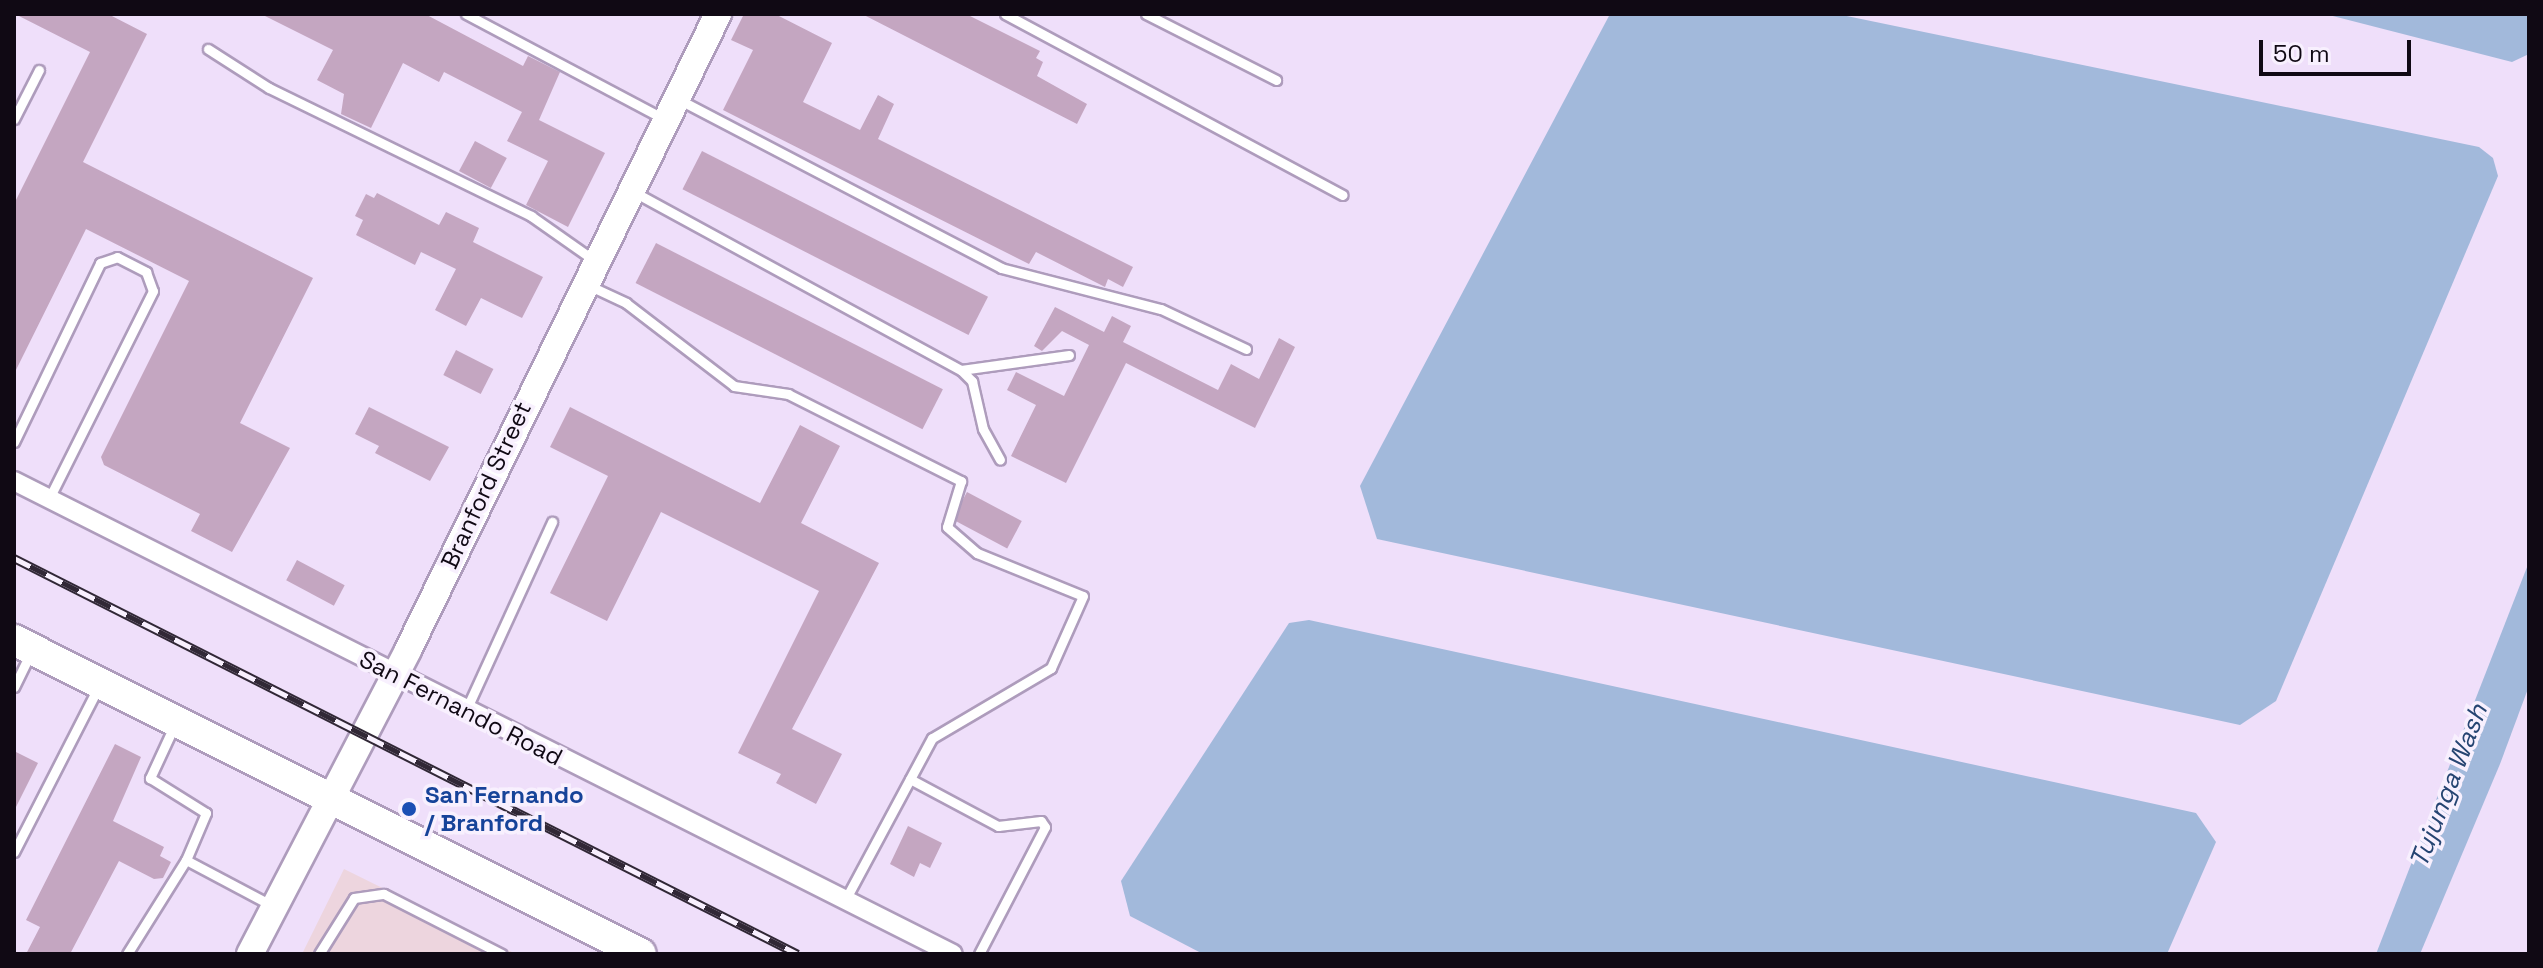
<!DOCTYPE html>
<html>
<head>
<meta charset="utf-8">
<style>
	body { margin:0 }
	#map { position:relative; width:2543px; height:968px; overflow:hidden; background:#efdffa; font-family:"Space Grotesk",sans-serif }
	div>[style] { position:absolute }
	[style*='--x'] { left:calc(var(--x)*1px); top:calc(var(--y)*1px); width:calc(var(--w)*1px); rotate:calc(var(--a)*1deg) }
	.industrial>* { inset:0; background:#edd5de }
	.water>* { inset:0; background:#a2b9db }
	.building>* { inset:0; background:#c4a6c1; transform-origin:0 0 }
	.roads { filter:drop-shadow(2px 0 #ae9cbc) drop-shadow(-2px 0 #ae9cbc) drop-shadow(0 2px #ae9cbc) drop-shadow(0 -2px #ae9cbc) }
	.service>* { height:9px; margin:-4.5px; padding:0 4.5px; transform-origin:4.5px; border-radius:4.5px; background:#fff }
	.minor>* { height:18px; margin:-9px; padding:0 9px; transform-origin:9px; border-radius:9px; background:#fff }
	.secondary>* { height:26px; margin:-13px; padding:0 13px; transform-origin:13px; border-radius:13px; background:#fff }
	.primary>* { height:30px; margin:-15px; padding:0 15px; transform-origin:15px; border-radius:15px; background:#fff }
	.rail>* { height:9px; margin-top:-4.5px; transform-origin:0; background:repeating-linear-gradient(90deg,#f8f0fe 0 18px,#312836 0 36px); box-sizing:border-box; border-block:2px solid #312836 }
	.dots>* { width:22px; height:22px; translate:-50% -50%; box-sizing:border-box; border:4px solid #f8f0fe; border-radius:50% }
	span { translate:-50% -50%; white-space:nowrap; text-align:center; line-height:1.15; -webkit-text-stroke:7px #f8f0fe; paint-order:stroke }
	.street-label { font-size:24px; color:#100914 }
	.transit-label { font-size:24px; color:#164399; font-weight:700 }
	.left { translate:0 -50%; text-align:left }
	.water-label { font-size:26px; color:#264572; font-style:italic }
	.frame { position:absolute; inset:0; border:16px solid #100914; pointer-events:none }
	.scale { position:absolute; left:2259px; top:40px; width:152px; height:36px; box-sizing:border-box; border:4px solid #100914; border-top:0; padding-left:10px; font-size:24px; line-height:28px; white-space:nowrap; color:#100914; -webkit-text-stroke:6px #f8f0fe; paint-order:stroke }
</style>
</head>
<body>
<div id="map">
	<div class="industrial">
		<div style="clip-path:polygon(344px 869px,516px 954px,302px 954px)"></div>
	</div>
	<div class="water">
		<div style="clip-path:polygon(1610px 14px,1837px 14px,2479px 147px,2493px 158px,2498px 176px,2276px 701px,2240px 725px,1377px 539px,1360px 486px)"></div>
		<div style="clip-path:polygon(2325px 14px,2529px 14px,2529px 54px,2512px 62px)"></div>
		<div style="clip-path:polygon(2529px 562px,2529px 686px,2500px 764px,2420px 954px,2376px 954px)"></div>
		<div style="clip-path:polygon(1309px 620px,2196px 813px,2216px 842px,2167px 954px,1203px 954px,1130px 916px,1121px 881px,1289px 623px)"></div>
	</div>
	<div class="building">
		<div style="clip-path:polygon(15px 14px,108px 14px,147px 34px,83px 162px,313px 278px,240px 423px,290px 448px,232px 552px,191px 531px,200px 514px,104px 465px,101px 457px,189px 281px,86px 229px,14px 374px,14px 204px,90px 52px)"></div>
		<div style="clip-path:polygon(261px 14px,425px 14px,523px 66px,528px 56px,560px 72px,539px 120px,605px 153px,568px 227px,526px 205px,548px 161px,507px 141px,522px 112px,444px 72px,439px 82px,403px 63px,371px 128px,341px 114px,344px 94px,317px 80px,333px 50px)"></div>
		<div style="clip-path:polygon(744px 14px,775px 14px,832px 43px,803px 102px,860px 130px,878px 95px,894px 104px,878px 139px,1133px 267px,1123px 287px,1108px 279px,1105px 287px,1036px 252px,1029px 264px,723px 110px,753px 50px,731px 40px)"></div>
		<div style="clip-path:polygon(862px 14px,966px 14px,1040px 51px,1036px 58px,1043px 62px,1037px 76px,1087px 104px,1077px 124px)"></div>
		<div style="left:475px;top:141px;width:36px;height:34px;rotate:28deg"></div>
		<div style="left:702px;top:151px;width:321px;height:43px;rotate:27deg"></div>
		<div style="clip-path:polygon(377px 193px,439px 225px,446px 212px,479px 228px,473px 242px,543px 277px,522px 318px,481px 298px,466px 326px,435px 310px,456px 269px,421px 252px,415px 265px,356px 235px,363px 220px,355px 216px,366px 194px,374px 198px)"></div>
		<div style="left:656px;top:243px;width:322px;height:45px;rotate:27deg"></div>
		<div style="clip-path:polygon(1055px 307px,1104px 332px,1112px 316px,1131px 326px,1123px 342px,1218px 390px,1231px 364px,1259px 379px,1279px 338px,1295px 347px,1255px 428px,1126px 363px,1066px 483px,1011px 456px,1036px 405px,1007px 390px,1016px 372px,1064px 396px,1089px 345px,1062px 331px,1042px 351px,1034px 346px)"></div>
		<div style="left:456px;top:350px;width:42px;height:28px;rotate:27deg"></div>
		<div style="clip-path:polygon(369px 407px,449px 447px,430px 481px,375px 453px,379px 446px,355px 434px)"></div>
		<div style="clip-path:polygon(570px 407px,760px 503px,800px 425px,840px 446px,801px 523px,879px 563px,792px 729px,842px 754px,816px 804px,776px 783px,781px 774px,738px 753px,819px 591px,661px 512px,607px 621px,550px 593px,608px 476px,550px 447px)"></div>
		<div style="left:967px;top:492px;width:62px;height:31px;rotate:28deg"></div>
		<div style="left:297px;top:560px;width:54px;height:23px;rotate:28deg"></div>
		<div style="clip-path:polygon(115px 744px,141px 757px,113px 821px,164px 847px,160px 856px,171px 862px,163px 878px,154px 879px,119px 861px,70px 954px,26px 954px,40px 927px,26px 920px)"></div>
		<div style="clip-path:polygon(14px 751px,38px 763px,14px 811px)"></div>
		<div style="clip-path:polygon(908px 826px,942px 843px,930px 868px,920px 863px,914px 877px,890px 864px)"></div>
	</div>
	<div class="roads">
		<div class="service">
			<div style="--x:466;--y:14;--w:224;--a:27.9"></div>
			<div style="--x:1005;--y:14;--w:383;--a:28.2"></div>
			<div style="--x:1146;--y:14;--w:146;--a:26.9"></div>
			<div style="--x:208;--y:49;--w:72;--a:32.6"></div>
			<div style="--x:269;--y:88;--w:292;--a:26"></div>
			<div style="--x:531;--y:216;--w:78;--a:35.1"></div>
			<div style="--x:678;--y:99;--w:365;--a:27.6"></div>
			<div style="--x:1001;--y:268;--w:165;--a:14.4"></div>
			<div style="--x:1161;--y:309;--w:94;--a:25.2"></div>
			<div style="--x:14;--y:119;--w:55;--a:-63"></div>
			<div style="--x:634;--y:192;--w:372;--a:28.6"></div>
			<div style="--x:961;--y:370;--w:16;--a:45"></div>
			<div style="--x:972;--y:381;--w:49;--a:77.1"></div>
			<div style="--x:983;--y:429;--w:35;--a:61"></div>
			<div style="--x:590;--y:286;--w:40;--a:25"></div>
			<div style="--x:626;--y:303;--w:136;--a:37.5"></div>
			<div style="--x:734;--y:386;--w:55;--a:8.4"></div>
			<div style="--x:788;--y:394;--w:194;--a:26.7"></div>
			<div style="--x:961;--y:481;--w:48;--a:106.9"></div>
			<div style="--x:947;--y:527;--w:40;--a:41"></div>
			<div style="--x:977;--y:553;--w:114;--a:22.1"></div>
			<div style="--x:1083;--y:596;--w:79;--a:114"></div>
			<div style="--x:1051;--y:668;--w:138;--a:149.5"></div>
			<div style="--x:932;--y:738;--w:184;--a:118.2"></div>
			<div style="--x:961;--y:370;--w:109;--a:-7.9"></div>
			<div style="--x:14;--y:442;--w:199;--a:-64.3"></div>
			<div style="--x:100;--y:263;--w:18;--a:-19"></div>
			<div style="--x:117;--y:257;--w:33;--a:27"></div>
			<div style="--x:146;--y:272;--w:20;--a:70"></div>
			<div style="--x:153;--y:291;--w:233;--a:116.6"></div>
			<div style="--x:14;--y:687;--w:37;--a:-64"></div>
			<div style="--x:466;--y:710;--w:207;--a:-65.4"></div>
			<div style="--x:175;--y:724;--w:60;--a:114.8"></div>
			<div style="--x:150;--y:778;--w:66;--a:32"></div>
			<div style="--x:206;--y:813;--w:51;--a:113.1"></div>
			<div style="--x:910;--y:779;--w:100;--a:28.1"></div>
			<div style="--x:998;--y:826;--w:43;--a:-6.6"></div>
			<div style="--x:1041;--y:821;--w:7;--a:56"></div>
			<div style="--x:1045;--y:827;--w:143;--a:117.5"></div>
			<div style="--x:14;--y:852;--w:186;--a:-62.9"></div>
			<div style="--x:127;--y:954;--w:111;--a:-57.9"></div>
			<div style="--x:186;--y:860;--w:98;--a:27.9"></div>
			<div style="--x:319;--y:954;--w:66;--a:-58"></div>
			<div style="--x:354;--y:898;--w:30;--a:-8"></div>
			<div style="--x:384;--y:894;--w:132;--a:27"></div>
		</div>
		<div class="minor">
			<div style="--x:14;--y:481;--w:1051;--a:26.74"></div>
		</div>
		<div class="secondary">
			<div style="--x:250;--y:954;--w:343;--a:-62.5"></div>
			<div style="--x:408;--y:650;--w:708;--a:-64.01"></div>
		</div>
		<div class="primary">
			<div style="--x:14;--y:640;--w:701;--a:26.6"></div>
		</div>
	</div>
	<div class="rail">
		<div style="--x:14;--y:558;--w:878;--a:26.8"></div>
	</div>
	<div class="dots">
		<div style="left:409px;top:809px;background:#1a4fb4"></div>
	</div>
	<div class="street-label">
		<span style="left:486px;top:485px;rotate:-65deg">Branford Street</span>
		<span style="left:461px;top:708px;rotate:27deg">San Fernando Road</span>
	</div>
	<div class="transit-label">
		<span class="left" style="left:425px;top:809px">San Fernando<br>/ Branford</span>
	</div>
	<div class="water-label">
		<span style="left:2449px;top:786px;rotate:-69deg">Tujunga Wash</span>
	</div>
	<div class="frame"></div>
	<div class="scale">50 m</div>
</div>
</body>
</html>
